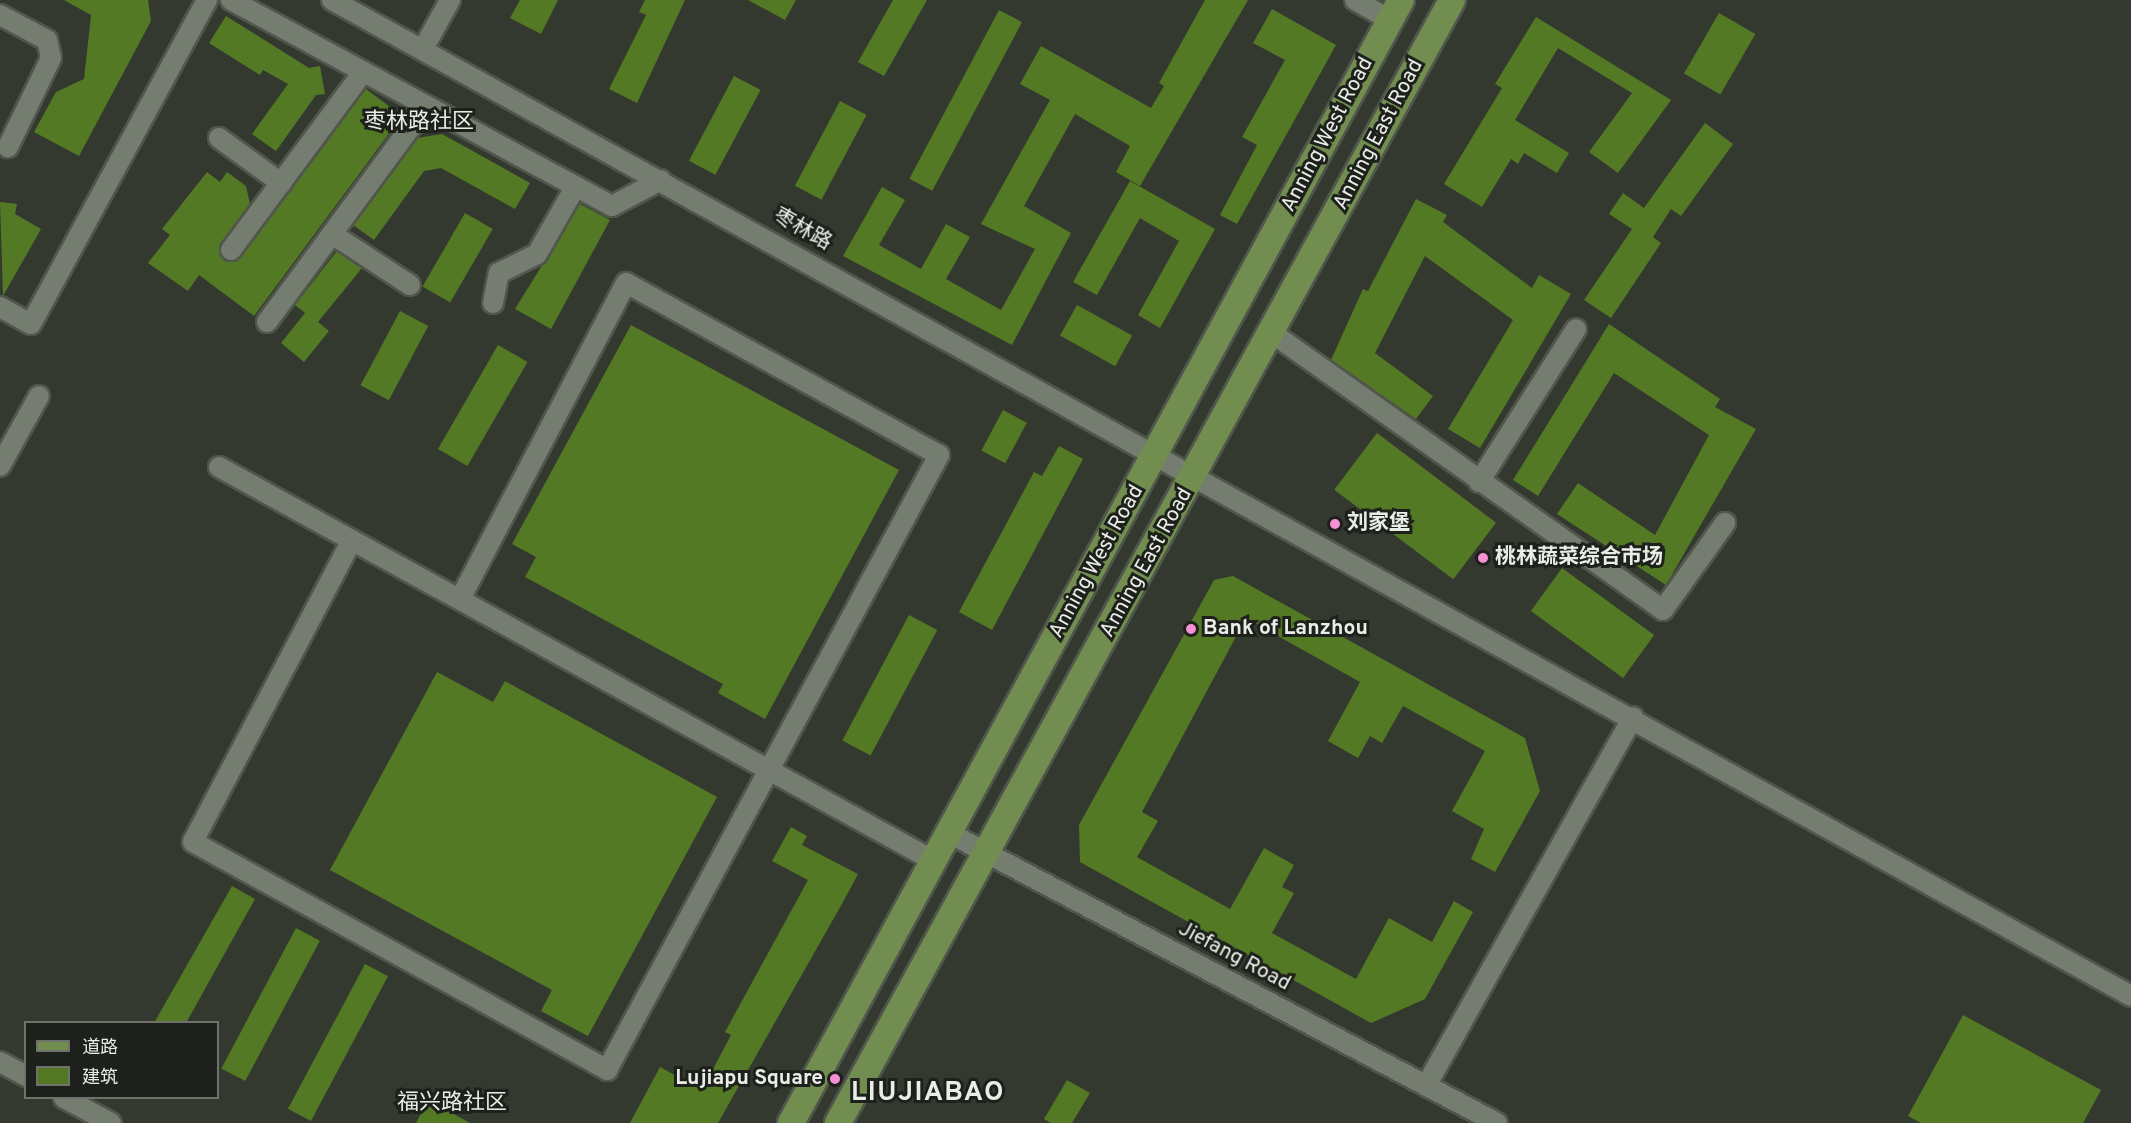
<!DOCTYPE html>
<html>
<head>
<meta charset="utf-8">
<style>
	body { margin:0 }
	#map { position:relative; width:2131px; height:1123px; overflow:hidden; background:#34392f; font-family:Overpass,"Noto Sans SC",sans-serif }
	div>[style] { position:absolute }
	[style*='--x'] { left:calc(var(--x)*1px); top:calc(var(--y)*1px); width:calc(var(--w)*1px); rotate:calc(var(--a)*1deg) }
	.building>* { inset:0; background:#537924; transform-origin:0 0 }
	.roads { filter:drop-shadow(2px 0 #51564d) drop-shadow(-2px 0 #51564d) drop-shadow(0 2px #51564d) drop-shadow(0 -2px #51564d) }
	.minor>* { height:20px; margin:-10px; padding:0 10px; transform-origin:10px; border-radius:10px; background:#757c70 }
	.major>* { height:26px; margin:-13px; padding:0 13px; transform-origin:13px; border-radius:13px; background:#718e50 }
	.dots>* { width:16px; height:16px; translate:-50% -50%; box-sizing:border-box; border:3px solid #1d201b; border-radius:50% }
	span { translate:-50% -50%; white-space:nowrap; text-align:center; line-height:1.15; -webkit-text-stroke:6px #1d201b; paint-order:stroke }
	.street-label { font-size:21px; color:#e9ede6 }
	.poi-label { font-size:21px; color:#e9ede6; font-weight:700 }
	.left { translate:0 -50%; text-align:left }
	.right { translate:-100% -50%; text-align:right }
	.neighbourhood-label { font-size:22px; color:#e9ede6 }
	.district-label { font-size:27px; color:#e9ede6; font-weight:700; letter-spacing:1.5px }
	.legend { position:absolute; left:24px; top:1021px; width:195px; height:78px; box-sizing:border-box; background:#1d201b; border:2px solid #6f726c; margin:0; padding:8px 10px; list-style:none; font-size:18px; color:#e9ede6 }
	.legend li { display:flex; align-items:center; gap:12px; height:30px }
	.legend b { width:30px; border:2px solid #6f726c }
</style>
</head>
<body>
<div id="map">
	<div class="building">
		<div style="clip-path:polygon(64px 0,148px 0,151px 21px,79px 156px,34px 132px,56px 92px,84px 79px,91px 15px)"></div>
		<div style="clip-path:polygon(520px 0,558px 0,541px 34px,510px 18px)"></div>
		<div style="clip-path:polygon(645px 0,685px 0,637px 103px,609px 89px,646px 15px,639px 12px)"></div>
		<div style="clip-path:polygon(748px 0,796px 0,785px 20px)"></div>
		<div style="clip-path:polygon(893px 0,927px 0,884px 76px,858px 62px)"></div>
		<div style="clip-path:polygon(1205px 0,1248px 0,1140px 186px,1116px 172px,1130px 146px,1075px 114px,1024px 206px,1071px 233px,1012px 345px,843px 256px,882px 187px,905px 200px,879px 245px,921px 269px,946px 224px,970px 237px,946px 279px,1001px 310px,1035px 249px,981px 224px,1050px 100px,1020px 84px,1041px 46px,1151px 108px,1164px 86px,1159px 83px)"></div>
		<div style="clip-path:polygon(1272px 9px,1336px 45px,1237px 224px,1220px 215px,1257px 145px,1242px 137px,1285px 60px,1253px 43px)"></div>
		<div style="left:999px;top:10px;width:26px;height:191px;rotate:28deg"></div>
		<div style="left:1719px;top:13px;width:42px;height:70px;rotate:30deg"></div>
		<div style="clip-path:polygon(226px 16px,309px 68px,320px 66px,325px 94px,316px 95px,276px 151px,252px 134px,288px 84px,263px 70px,260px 75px,209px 43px)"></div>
		<div style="clip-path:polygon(1536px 17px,1671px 100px,1618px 173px,1589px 152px,1632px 93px,1558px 48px,1515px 120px,1569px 153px,1557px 173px,1524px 153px,1518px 164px,1511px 159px,1482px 207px,1444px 184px,1502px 88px,1495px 84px)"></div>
		<div style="left:734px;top:76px;width:30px;height:96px;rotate:28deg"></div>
		<div style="clip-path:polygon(366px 89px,402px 116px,254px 316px,199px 275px,188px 291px,148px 263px,170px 235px,162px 229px,207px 172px,220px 182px,227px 172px,246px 186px,250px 204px,219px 249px,229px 262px,240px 258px)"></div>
		<div style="left:840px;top:101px;width:30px;height:96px;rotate:28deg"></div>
		<div style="clip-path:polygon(1705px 123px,1733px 144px,1681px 216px,1671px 209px,1653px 237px,1661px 243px,1611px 318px,1584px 300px,1632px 229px,1609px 214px,1623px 193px,1644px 208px)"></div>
		<div style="clip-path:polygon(442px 134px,530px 183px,515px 209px,441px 168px,424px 171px,374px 240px,353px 225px,417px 138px)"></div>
		<div style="clip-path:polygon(1130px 181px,1215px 229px,1160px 328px,1138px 315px,1179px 241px,1140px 218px,1097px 295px,1073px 282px)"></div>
		<div style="clip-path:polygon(1416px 199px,1447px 215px,1443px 222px,1532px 288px,1539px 275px,1571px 294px,1480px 448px,1448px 429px,1513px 320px,1425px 256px,1375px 353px,1433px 396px,1416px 419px,1331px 360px,1363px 289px,1368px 291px)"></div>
		<div style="clip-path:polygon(0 202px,17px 204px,15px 214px,41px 229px,3px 296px)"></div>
		<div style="clip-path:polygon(580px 204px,610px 220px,551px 329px,515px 309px)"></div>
		<div style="left:465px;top:213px;width:32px;height:85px;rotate:30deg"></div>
		<div style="clip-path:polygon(337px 251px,362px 268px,318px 322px,329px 331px,304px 362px,281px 343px,305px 313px,295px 305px)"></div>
		<div style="left:1077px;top:305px;width:63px;height:35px;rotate:29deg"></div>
		<div style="left:400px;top:311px;width:32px;height:84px;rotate:28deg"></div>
		<div style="clip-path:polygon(1609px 324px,1720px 399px,1715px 407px,1756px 429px,1666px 585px,1557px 514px,1578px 483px,1655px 535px,1709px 435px,1614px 373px,1538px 496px,1513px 480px)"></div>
		<div style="clip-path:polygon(631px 325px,899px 470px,765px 719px,718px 693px,723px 684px,525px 577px,536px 557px,512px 544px)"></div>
		<div style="left:498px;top:345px;width:34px;height:120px;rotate:30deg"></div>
		<div style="left:1003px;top:410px;width:27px;height:46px;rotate:28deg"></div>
		<div style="left:1377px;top:433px;width:149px;height:71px;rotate:37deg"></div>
		<div style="clip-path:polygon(1059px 446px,1083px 459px,992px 630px,959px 612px,1034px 472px,1042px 476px)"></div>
		<div style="left:1562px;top:568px;width:114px;height:53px;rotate:36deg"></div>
		<div style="clip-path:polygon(1233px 576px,1525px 738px,1540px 791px,1495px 872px,1471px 859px,1484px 829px,1452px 811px,1485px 751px,1403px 706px,1382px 743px,1370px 736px,1358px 758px,1328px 741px,1360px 682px,1246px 618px,1142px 812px,1158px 821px,1137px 857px,1230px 909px,1264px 848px,1294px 865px,1282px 887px,1294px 893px,1272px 933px,1356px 979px,1389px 918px,1432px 942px,1454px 901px,1473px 912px,1425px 999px,1371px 1023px,1080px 862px,1079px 825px,1214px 580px)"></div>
		<div style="left:909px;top:615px;width:32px;height:142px;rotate:28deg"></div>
		<div style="clip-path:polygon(437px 672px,493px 702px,505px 681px,717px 797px,588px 1036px,541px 1011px,552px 990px,330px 870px)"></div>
		<div style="clip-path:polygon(791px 827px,807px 836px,802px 845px,858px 874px,843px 902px,718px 1123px,630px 1123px,660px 1067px,702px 1090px,731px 1035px,725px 1032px,808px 880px,772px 861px)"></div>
		<div style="clip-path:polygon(232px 886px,255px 899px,186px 1023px,154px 1023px)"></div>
		<div style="left:296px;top:928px;width:27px;height:159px;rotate:28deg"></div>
		<div style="left:365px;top:964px;width:26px;height:164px;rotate:28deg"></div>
		<div style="clip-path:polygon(1963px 1015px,2101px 1090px,2083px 1123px,1921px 1123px,1908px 1116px)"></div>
		<div style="clip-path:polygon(1067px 1080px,1090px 1093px,1072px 1123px,1051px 1123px,1044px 1119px)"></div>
		<div style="clip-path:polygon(428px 1100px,470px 1123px,416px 1123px)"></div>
	</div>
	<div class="roads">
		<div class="minor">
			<div style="--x:231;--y:0;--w:433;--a:28.4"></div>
			<div style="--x:612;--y:206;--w:55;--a:-28"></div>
			<div style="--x:332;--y:0;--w:2056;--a:28.97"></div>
			<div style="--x:1355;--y:0;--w:40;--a:29.7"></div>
			<div style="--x:0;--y:15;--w:53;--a:28"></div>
			<div style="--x:47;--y:40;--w:18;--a:77"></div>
			<div style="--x:51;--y:58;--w:99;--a:115.8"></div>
			<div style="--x:423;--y:49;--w:56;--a:-61.1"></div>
			<div style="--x:219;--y:138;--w:77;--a:36"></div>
			<div style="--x:332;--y:234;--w:93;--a:33.2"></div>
			<div style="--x:231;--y:250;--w:222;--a:-53.4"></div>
			<div style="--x:493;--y:303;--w:31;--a:-79"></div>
			<div style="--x:499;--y:273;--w:42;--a:-26.6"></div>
			<div style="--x:537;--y:254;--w:78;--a:-60.2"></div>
			<div style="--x:0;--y:307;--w:35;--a:29"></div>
			<div style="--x:31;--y:324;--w:369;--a:-61.5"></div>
			<div style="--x:267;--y:322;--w:268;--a:-53.6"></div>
			<div style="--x:1272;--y:333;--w:479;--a:35.3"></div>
			<div style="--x:1663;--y:610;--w:107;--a:-54.5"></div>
			<div style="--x:0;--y:466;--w:80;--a:-60.9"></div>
			<div style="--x:219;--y:467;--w:816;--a:28.86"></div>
			<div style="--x:1479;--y:482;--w:181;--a:-57.6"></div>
			<div style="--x:352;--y:540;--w:341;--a:117.8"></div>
			<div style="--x:193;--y:842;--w:473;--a:28.8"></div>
			<div style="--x:607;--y:1070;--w:699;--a:-61.64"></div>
			<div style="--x:939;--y:455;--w:357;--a:-151.2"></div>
			<div style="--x:626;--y:283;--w:357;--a:117.7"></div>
			<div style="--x:949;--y:833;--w:620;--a:27.89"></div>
			<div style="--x:0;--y:1062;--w:30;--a:28"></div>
			<div style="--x:1426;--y:1086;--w:423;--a:-60.7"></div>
			<div style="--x:64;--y:1098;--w:53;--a:28"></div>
		</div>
		<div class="major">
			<div style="--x:791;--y:1123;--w:1278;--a:-61.49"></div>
			<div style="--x:838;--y:1123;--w:1280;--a:-61.33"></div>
		</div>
	</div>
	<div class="dots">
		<div style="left:1335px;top:524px;background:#f491d4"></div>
		<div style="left:1483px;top:558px;background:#f491d4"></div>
		<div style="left:1191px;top:629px;background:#f491d4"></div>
		<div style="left:835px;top:1079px;background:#f491d4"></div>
	</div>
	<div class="street-label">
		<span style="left:1328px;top:135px;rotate:-62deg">Anning West Road</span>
		<span style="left:1379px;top:135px;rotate:-62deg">Anning East Road</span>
		<span style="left:802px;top:230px;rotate:29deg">枣林路</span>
		<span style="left:1097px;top:562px;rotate:-61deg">Anning West Road</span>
		<span style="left:1147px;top:563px;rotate:-61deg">Anning East Road</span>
		<span style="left:1234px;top:957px;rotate:28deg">Jiefang Road</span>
	</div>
	<div class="poi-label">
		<span class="left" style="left:1347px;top:524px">刘家堡</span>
		<span class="left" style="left:1495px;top:558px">桃林蔬菜综合市场</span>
		<span class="left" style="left:1203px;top:629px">Bank of Lanzhou</span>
		<span class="right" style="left:823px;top:1079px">Lujiapu Square</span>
	</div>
	<div class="neighbourhood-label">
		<span style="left:419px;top:123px">枣林路社区</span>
		<span style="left:452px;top:1104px">福兴路社区</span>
	</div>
	<div class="district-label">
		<span style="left:928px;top:1094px">LIUJIABAO</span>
	</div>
	<ul class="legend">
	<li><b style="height:8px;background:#718e50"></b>道路</li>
	<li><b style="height:16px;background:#537924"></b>建筑</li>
	</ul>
</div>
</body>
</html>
